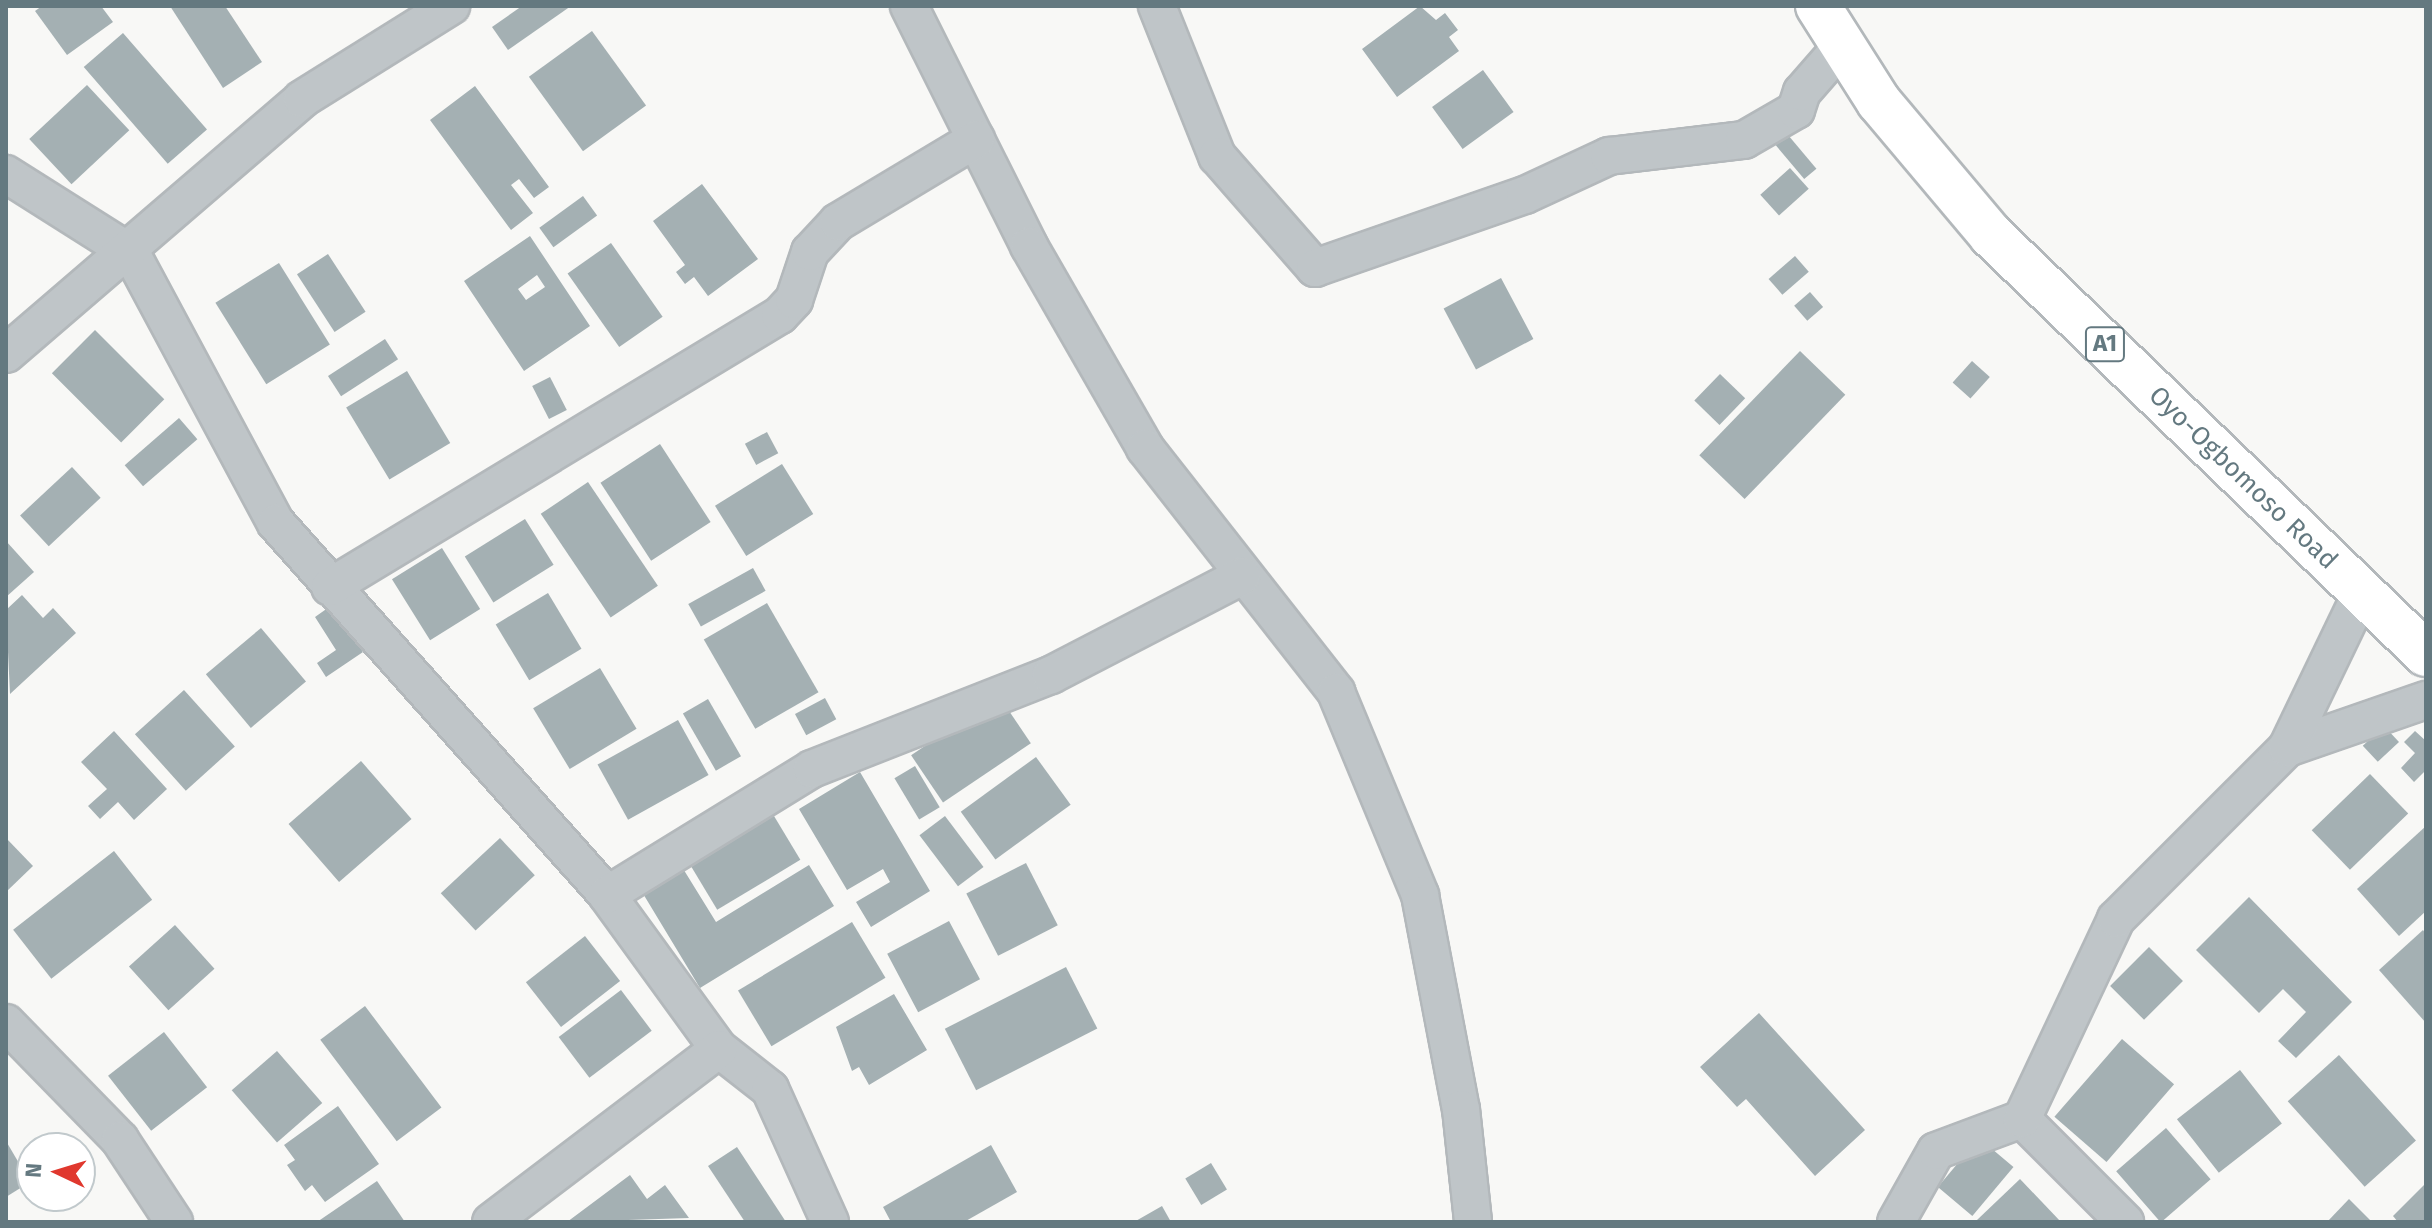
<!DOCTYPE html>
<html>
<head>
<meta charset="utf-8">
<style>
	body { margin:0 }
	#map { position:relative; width:2432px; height:1228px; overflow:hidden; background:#f8f8f6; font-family:"Fira Sans",sans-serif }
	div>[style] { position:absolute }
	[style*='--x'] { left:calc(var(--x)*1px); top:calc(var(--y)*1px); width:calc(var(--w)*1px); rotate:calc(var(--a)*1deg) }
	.building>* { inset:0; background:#a4b0b3; transform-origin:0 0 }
	.roads { filter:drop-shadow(2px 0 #b3b8bb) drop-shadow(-2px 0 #b3b8bb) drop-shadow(0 2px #b3b8bb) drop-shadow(0 -2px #b3b8bb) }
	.minor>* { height:36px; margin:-18px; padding:0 18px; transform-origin:18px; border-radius:18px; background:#bfc5c8 }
	.trunk>* { height:44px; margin:-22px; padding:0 22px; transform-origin:22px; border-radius:22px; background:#fff }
	span { translate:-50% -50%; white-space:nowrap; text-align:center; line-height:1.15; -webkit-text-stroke:8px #fff; paint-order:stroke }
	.shield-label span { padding:2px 6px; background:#fff; border:2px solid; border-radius:6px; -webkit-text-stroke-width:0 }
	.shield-label { font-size:24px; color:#647980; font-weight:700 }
	.street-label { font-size:26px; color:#647980 }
	.frame { position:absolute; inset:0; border:8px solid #647980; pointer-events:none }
	.north { position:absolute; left:16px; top:1132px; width:80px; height:80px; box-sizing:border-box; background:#fff; border:2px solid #c1c9cc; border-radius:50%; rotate:274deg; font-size:22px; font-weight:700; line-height:32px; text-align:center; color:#647980 }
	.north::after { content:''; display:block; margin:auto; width:28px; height:36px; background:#e0382e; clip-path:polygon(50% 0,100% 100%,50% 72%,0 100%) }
</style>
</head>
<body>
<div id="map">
	<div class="building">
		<div style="clip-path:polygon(42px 6px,101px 6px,113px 22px,67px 55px,35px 11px)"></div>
		<div style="clip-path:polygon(170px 6px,225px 6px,262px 62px,223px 88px)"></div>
		<div style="clip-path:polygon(522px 6px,571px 6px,508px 50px,492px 27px)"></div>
		<div style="clip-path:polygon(1420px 6px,1436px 20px,1445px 13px,1458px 30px,1449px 37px,1459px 51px,1397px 97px,1362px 49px)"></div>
		<div style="left:592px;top:31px;width:92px;height:78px;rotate:54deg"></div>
		<div style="left:123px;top:33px;width:128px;height:52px;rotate:49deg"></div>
		<div style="left:1483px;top:70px;width:52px;height:63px;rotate:54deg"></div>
		<div style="left:87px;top:85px;width:62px;height:79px;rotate:47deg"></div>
		<div style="clip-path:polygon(475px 86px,549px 187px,534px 198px,519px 179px,511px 185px,533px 213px,511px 230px,430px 120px)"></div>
		<div style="left:1783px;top:129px;width:52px;height:16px;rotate:50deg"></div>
		<div style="left:1790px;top:168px;width:28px;height:40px;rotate:48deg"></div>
		<div style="clip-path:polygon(702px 184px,758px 259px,708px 296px,694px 277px,685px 284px,676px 272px,685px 265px,653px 221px)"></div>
		<div style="left:583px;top:196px;width:24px;height:54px;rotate:54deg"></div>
		<div style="clip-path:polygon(evenodd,530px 236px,590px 326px,524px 371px,464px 281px,530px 236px,537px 275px,545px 287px,526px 300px,518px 289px,537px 275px)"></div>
		<div style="left:611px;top:243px;width:90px;height:53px;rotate:55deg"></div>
		<div style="left:328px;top:254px;width:69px;height:37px;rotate:57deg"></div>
		<div style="left:1795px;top:256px;width:21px;height:35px;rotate:49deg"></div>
		<div style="left:279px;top:263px;width:96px;height:75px;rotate:58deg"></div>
		<div style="left:1501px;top:278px;width:69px;height:65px;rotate:62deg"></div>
		<div style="left:1810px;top:292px;width:20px;height:21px;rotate:49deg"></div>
		<div style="left:95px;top:330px;width:98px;height:61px;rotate:45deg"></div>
		<div style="left:385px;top:339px;width:24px;height:68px;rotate:57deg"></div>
		<div style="left:1800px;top:351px;width:63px;height:145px;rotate:44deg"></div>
		<div style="left:1972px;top:361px;width:24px;height:29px;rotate:42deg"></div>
		<div style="left:407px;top:371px;width:84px;height:71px;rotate:59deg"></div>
		<div style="left:1720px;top:374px;width:35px;height:37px;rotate:44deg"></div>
		<div style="left:550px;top:377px;width:37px;height:20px;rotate:63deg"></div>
		<div style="left:179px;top:418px;width:28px;height:72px;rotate:49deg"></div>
		<div style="left:767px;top:432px;width:24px;height:25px;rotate:62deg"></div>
		<div style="left:660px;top:444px;width:93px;height:71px;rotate:57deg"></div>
		<div style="left:782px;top:464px;width:59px;height:79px;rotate:58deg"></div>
		<div style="left:72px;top:467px;width:42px;height:71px;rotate:47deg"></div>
		<div style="left:588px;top:482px;width:125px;height:57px;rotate:56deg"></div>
		<div style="left:525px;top:519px;width:54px;height:71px;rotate:58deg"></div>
		<div style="clip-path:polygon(6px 541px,34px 572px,6px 597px)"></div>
		<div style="left:442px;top:548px;width:72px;height:59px;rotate:58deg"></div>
		<div style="left:753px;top:568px;width:26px;height:74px;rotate:61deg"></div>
		<div style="left:548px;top:593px;width:65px;height:61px;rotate:59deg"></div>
		<div style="clip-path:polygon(22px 595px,43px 618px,53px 608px,76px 633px,10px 694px,6px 610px)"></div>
		<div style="left:767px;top:603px;width:103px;height:73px;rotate:60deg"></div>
		<div style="clip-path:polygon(332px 605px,363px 652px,326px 677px,317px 663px,336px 650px,315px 617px)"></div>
		<div style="left:261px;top:628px;width:70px;height:72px;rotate:50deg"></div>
		<div style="left:600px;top:668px;width:71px;height:78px;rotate:59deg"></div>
		<div style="left:184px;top:690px;width:76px;height:66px;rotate:48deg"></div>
		<div style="left:999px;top:696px;width:57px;height:106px;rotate:56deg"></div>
		<div style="left:825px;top:698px;width:24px;height:34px;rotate:62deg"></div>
		<div style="left:708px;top:699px;width:66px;height:29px;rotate:60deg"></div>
		<div style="left:678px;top:720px;width:63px;height:92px;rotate:61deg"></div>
		<div style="left:2384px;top:726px;width:22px;height:29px;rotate:47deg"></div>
		<div style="clip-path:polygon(114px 731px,167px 789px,134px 820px,118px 802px,100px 819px,88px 806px,107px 789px,81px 762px)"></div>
		<div style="clip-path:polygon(2415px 731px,2426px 741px,2426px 770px,2414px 782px,2401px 768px,2415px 753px,2404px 742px)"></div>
		<div style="left:1036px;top:757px;width:59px;height:93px;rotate:54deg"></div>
		<div style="left:361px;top:761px;width:77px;height:96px;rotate:49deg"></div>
		<div style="left:915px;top:766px;width:48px;height:24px;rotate:59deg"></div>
		<div style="clip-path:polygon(860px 772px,930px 891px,871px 927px,856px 902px,890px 882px,883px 869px,847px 890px,799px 809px)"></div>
		<div style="left:2370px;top:774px;width:55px;height:81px;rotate:46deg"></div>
		<div style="left:771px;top:811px;width:57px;height:97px;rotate:59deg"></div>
		<div style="left:945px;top:816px;width:64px;height:32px;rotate:53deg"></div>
		<div style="clip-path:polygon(2426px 826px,2426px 911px,2399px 936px,2357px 889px)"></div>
		<div style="clip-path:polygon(6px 838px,33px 866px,6px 892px)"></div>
		<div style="left:500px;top:838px;width:51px;height:81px;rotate:47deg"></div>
		<div style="left:114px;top:851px;width:62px;height:128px;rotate:52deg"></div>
		<div style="left:1026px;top:863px;width:70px;height:67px;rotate:63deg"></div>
		<div style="clip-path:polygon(809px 865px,834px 906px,700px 988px,642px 892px,682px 867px,716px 922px)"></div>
		<div style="clip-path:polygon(2249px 897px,2352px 1002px,2296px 1058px,2278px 1041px,2306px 1012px,2283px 989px,2259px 1013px,2196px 950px)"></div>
		<div style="left:949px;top:921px;width:66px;height:70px;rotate:62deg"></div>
		<div style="left:852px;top:922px;width:65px;height:133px;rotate:59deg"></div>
		<div style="left:175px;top:925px;width:59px;height:62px;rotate:48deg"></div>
		<div style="clip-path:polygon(2423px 930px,2426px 934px,2426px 1023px,2379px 970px)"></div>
		<div style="left:585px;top:936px;width:57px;height:75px;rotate:52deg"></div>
		<div style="left:2149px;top:947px;width:48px;height:55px;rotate:45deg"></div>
		<div style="left:1066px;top:967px;width:69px;height:136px;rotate:63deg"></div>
		<div style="left:621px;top:990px;width:51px;height:78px;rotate:53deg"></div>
		<div style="clip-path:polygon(894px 994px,927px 1050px,869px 1085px,859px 1067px,852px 1071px,836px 1027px)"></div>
		<div style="left:365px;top:1006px;width:127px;height:56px;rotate:53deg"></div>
		<div style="clip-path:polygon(1759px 1013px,1865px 1130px,1815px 1176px,1746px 1099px,1737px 1107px,1700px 1067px)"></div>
		<div style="left:164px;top:1032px;width:70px;height:71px;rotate:52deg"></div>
		<div style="left:2122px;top:1039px;width:69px;height:103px;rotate:41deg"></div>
		<div style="left:277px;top:1051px;width:69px;height:60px;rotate:49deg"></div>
		<div style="left:2339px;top:1055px;width:115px;height:69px;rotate:48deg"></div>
		<div style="left:2240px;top:1070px;width:68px;height:80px;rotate:52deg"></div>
		<div style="clip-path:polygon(338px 1106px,379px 1164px,325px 1202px,312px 1185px,305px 1191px,287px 1165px,295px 1160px,284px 1145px)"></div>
		<div style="left:2166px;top:1128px;width:68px;height:66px;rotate:49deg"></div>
		<div style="left:1979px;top:1138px;width:45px;height:64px;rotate:40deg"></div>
		<div style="clip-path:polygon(6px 1141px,30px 1182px,6px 1197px)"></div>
		<div style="clip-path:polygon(991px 1145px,1017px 1192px,964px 1222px,891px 1222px,883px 1207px)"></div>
		<div style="clip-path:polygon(737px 1147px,786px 1222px,745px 1222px,708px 1166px)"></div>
		<div style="left:1211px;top:1163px;width:31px;height:30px;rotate:59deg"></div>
		<div style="clip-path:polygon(630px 1175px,647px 1199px,665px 1185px,689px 1218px,567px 1222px)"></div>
		<div style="clip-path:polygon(2020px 1179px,2061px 1222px,1978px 1222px,1977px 1220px)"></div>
		<div style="clip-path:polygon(377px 1181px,405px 1222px,317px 1222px)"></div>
		<div style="clip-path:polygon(2426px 1183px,2426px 1222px,2398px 1222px,2393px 1216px)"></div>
		<div style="clip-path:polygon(2349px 1199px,2372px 1222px,2327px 1222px)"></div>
		<div style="clip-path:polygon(1162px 1206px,1171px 1222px,1134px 1222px)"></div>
	</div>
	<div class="roads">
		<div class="minor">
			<div style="--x:909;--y:6;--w:268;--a:63.4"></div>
			<div style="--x:1029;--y:246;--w:233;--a:60.1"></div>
			<div style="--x:1145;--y:448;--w:310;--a:51.9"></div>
			<div style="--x:1336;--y:692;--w:220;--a:67.5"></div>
			<div style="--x:1420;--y:895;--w:218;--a:79.2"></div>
			<div style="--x:1461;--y:1109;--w:114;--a:83.9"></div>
			<div style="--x:1157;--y:6;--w:162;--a:68.2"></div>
			<div style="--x:1217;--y:156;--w:149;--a:48.8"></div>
			<div style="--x:1315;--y:268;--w:222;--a:-19.2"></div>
			<div style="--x:1525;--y:195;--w:93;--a:-24.9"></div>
			<div style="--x:1609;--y:156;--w:136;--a:-6.8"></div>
			<div style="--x:1744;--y:140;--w:60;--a:-30"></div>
			<div style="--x:1796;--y:110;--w:19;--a:-72"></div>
			<div style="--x:1802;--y:92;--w:62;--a:-48.9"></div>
			<div style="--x:6;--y:174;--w:148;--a:32.3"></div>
			<div style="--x:131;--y:253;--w:306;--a:61.8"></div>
			<div style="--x:276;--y:523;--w:498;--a:48.3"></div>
			<div style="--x:607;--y:895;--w:190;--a:54"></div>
			<div style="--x:719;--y:1049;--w:65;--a:38.1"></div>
			<div style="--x:770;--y:1089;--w:146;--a:65.7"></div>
			<div style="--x:6;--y:354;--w:391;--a:-40.7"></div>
			<div style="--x:302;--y:99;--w:176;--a:-32"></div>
			<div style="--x:330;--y:587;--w:526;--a:-31.15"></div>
			<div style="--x:780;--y:315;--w:21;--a:-47"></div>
			<div style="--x:794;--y:300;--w:51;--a:-71.6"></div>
			<div style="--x:810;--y:252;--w:41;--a:-47"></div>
			<div style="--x:838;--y:222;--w:161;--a:-31"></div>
			<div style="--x:2287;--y:748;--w:147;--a:-19.1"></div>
			<div style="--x:607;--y:895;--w:241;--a:-31.6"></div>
			<div style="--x:812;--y:769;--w:257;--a:-21.5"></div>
			<div style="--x:1051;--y:675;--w:215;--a:-27.4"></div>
			<div style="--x:6;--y:1023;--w:163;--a:45.7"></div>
			<div style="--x:120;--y:1140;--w:98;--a:56.6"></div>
			<div style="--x:2022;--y:1119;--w:146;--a:45"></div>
			<div style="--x:491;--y:1222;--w:286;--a:-37.2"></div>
			<div style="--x:1896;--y:1222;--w:81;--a:-60.6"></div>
			<div style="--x:1936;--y:1151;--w:92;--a:-20.4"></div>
			<div style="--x:2022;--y:1119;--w:221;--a:-64.8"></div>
			<div style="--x:2116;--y:919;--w:242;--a:-45"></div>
			<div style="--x:2287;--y:748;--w:173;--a:-64.3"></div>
		</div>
		<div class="trunk">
			<div style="--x:1818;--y:6;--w:114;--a:57.6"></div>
			<div style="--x:1879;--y:102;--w:174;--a:49.9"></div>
			<div style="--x:1991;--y:235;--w:604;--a:43.93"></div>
		</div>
	</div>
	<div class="shield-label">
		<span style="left:2105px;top:344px">A1</span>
	</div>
	<div class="street-label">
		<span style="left:2243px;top:478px;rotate:44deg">Oyo-Ogbomoso Road</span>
	</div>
	<div class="frame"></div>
	<div class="north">N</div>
</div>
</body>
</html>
